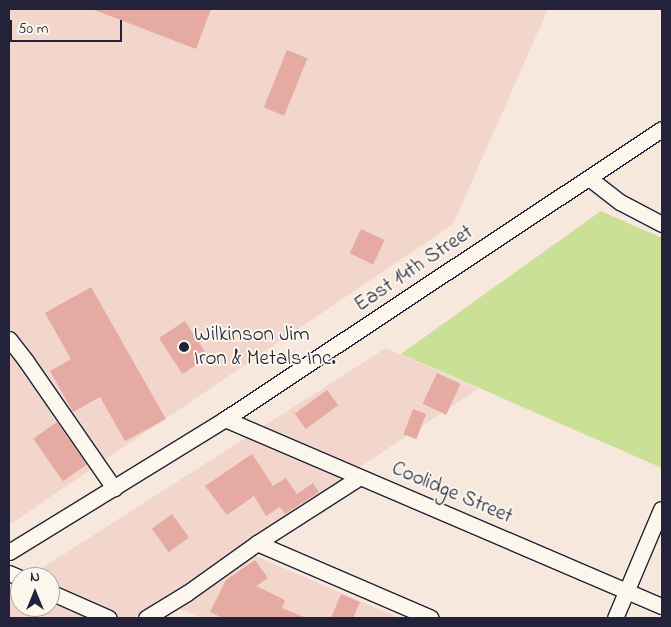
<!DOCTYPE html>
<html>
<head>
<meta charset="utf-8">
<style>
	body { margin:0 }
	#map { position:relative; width:671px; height:627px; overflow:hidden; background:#f7e8dd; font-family:"Indie Flower",sans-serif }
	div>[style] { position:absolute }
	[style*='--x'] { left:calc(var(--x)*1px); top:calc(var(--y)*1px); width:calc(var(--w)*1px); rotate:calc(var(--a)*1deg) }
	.built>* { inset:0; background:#f2d6cb }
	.green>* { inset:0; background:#c9e096 }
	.building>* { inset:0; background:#e5aba2; transform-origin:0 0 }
	.roads { filter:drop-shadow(1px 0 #22223b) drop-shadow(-1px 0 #22223b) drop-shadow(0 1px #22223b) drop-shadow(0 -1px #22223b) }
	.minor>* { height:15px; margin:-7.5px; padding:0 7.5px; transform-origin:7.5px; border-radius:7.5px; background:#fbf7ec }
	.dots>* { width:14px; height:14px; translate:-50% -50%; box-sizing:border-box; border:2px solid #fbf7ec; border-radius:50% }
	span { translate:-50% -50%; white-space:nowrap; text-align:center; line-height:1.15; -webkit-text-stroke:4px #fbf7ec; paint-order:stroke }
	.street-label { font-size:21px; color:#22223b }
	.poi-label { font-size:21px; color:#22223b }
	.left { translate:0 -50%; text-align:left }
	.frame { position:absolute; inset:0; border:10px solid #22223b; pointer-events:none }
	.north { position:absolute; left:10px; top:567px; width:50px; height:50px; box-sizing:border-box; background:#fbf7ec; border:1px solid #a4a2a5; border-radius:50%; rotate:0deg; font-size:14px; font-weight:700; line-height:20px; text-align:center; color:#22223b }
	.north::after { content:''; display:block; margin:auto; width:18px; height:22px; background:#22223b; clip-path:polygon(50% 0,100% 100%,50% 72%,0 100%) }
	.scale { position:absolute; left:10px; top:20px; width:112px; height:22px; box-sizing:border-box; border:2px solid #22223b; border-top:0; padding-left:6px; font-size:15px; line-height:18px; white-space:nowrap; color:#22223b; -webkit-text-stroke:4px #fbf7ec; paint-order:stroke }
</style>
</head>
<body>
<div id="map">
	<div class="built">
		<div style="clip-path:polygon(9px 9px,548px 9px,453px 224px,9px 525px)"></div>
		<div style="clip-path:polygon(386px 348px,478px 389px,237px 548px,400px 618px,201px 618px,159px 600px,133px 618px,9px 618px,9px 589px,20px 582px,20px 607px,50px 607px,50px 577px,28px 577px)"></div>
	</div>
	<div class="green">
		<div style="clip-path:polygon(601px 211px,662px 238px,662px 468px,401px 354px)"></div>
	</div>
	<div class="building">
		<div style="clip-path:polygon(92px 9px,211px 9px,196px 49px)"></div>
		<div style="left:287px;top:50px;width:22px;height:62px;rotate:22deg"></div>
		<div style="left:361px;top:229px;width:26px;height:27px;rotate:25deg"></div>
		<div style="clip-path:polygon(91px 287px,166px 419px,125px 441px,100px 397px,73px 412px,50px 371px,71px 359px,45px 313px)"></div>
		<div style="left:185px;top:321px;width:43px;height:31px;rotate:57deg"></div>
		<div style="left:437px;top:373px;width:26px;height:34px;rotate:25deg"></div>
		<div style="left:327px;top:390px;width:19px;height:40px;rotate:54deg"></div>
		<div style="left:413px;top:409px;width:14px;height:27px;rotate:21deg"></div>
		<div style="left:57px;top:422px;width:52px;height:29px;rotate:55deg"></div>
		<div style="clip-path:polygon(252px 454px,273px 486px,286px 478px,297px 494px,313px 483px,319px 492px,285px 514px,280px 507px,266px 516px,254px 496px,227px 515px,205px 486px)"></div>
		<div style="left:172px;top:514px;width:29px;height:25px;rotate:54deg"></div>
		<div style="clip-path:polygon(255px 560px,268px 578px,256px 586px,285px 600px,282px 608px,306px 618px,223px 618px,210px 612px,226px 580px)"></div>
		<div style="clip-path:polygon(341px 594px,360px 602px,353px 618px,331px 618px)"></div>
	</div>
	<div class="roads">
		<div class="minor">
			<div style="--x:589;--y:178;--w:39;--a:38"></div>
			<div style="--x:620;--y:202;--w:47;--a:27.6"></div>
			<div style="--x:9;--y:339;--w:28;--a:52"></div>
			<div style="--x:26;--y:361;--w:155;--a:55.3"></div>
			<div style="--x:225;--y:419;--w:475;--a:23.2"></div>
			<div style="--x:257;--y:543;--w:122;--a:-32.7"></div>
			<div style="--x:9;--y:552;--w:254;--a:-31.6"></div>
			<div style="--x:225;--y:419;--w:524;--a:-33.57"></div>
			<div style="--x:9;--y:573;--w:12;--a:24"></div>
			<div style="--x:50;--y:592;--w:64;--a:23.8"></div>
			<div style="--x:146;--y:618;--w:48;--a:-31.4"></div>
			<div style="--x:187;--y:593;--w:86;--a:-35.5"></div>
			<div style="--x:257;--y:543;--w:189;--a:23.3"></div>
			<div style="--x:615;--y:618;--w:118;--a:-67.1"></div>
		</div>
	</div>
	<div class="dots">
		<div style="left:184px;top:347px;background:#22223b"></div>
	</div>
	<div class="street-label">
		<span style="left:414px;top:269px;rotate:-34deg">East 14th Street</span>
		<span style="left:452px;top:493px;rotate:23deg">Coolidge Street</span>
	</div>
	<div class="poi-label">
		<span class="left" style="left:194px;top:347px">Wilkinson Jim<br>Iron &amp; Metals Inc.</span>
	</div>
	<div class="frame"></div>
	<div class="north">N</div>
	<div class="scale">50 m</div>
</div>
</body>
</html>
